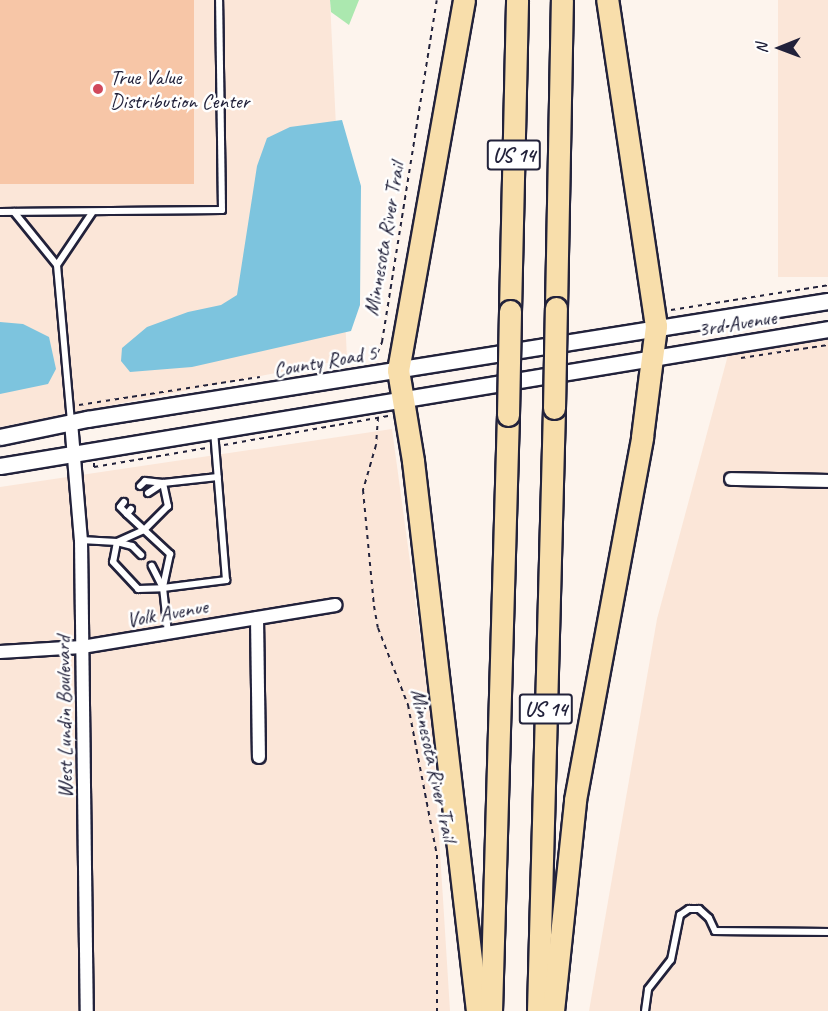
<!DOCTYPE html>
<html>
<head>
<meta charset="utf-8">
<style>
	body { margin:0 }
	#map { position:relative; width:828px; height:1011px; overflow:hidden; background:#fdf4ed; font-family:Caveat,sans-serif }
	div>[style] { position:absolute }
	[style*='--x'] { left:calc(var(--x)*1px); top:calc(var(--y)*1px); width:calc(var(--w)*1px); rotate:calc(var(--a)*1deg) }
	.built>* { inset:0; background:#fbe6d8; transform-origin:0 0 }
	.green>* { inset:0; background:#abe8af }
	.water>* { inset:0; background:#7dc4de }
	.building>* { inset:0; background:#f7c6a7; transform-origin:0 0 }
	.path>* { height:2px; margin-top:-1px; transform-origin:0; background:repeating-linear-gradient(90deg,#22223b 0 4.5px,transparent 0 9px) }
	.roads { filter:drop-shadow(2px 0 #22223b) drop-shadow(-2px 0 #22223b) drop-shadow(0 2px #22223b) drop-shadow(0 -2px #22223b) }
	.service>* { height:6px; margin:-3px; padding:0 3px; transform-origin:3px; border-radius:3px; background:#fff }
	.minor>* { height:12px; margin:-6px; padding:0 6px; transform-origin:6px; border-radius:6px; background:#fff }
	.tertiary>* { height:15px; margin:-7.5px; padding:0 7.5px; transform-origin:7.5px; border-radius:7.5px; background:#fff }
	.motorway>* { height:21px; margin:-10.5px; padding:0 10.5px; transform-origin:10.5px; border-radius:10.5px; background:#f8deab }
	.bridges { filter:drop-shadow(2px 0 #22223b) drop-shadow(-2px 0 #22223b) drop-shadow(0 2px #22223b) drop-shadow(0 -2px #22223b) }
	.motorway-bridge>* { height:21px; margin:-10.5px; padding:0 10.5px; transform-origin:10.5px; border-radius:10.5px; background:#f8deab }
	.dots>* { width:16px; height:16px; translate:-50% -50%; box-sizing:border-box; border:3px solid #fff; border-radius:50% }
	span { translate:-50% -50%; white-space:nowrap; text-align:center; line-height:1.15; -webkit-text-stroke:5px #fff; paint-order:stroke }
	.shield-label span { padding:2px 4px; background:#fff; border:2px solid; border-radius:4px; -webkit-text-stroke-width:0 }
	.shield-label { font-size:20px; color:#22223b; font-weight:700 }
	.poi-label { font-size:21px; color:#22223b }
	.left { translate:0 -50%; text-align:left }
	.street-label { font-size:21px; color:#22223b }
	.north { position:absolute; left:750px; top:18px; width:60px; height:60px; -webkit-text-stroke:4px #fff; paint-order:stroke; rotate:269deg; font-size:16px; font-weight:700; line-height:24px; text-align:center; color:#22223b }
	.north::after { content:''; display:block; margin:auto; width:21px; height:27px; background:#22223b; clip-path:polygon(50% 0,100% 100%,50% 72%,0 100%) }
</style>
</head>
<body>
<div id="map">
	<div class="built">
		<div style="clip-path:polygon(0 0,330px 0,347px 359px,0 427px)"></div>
		<div style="left:778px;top:0;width:50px;height:277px"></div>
		<div style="clip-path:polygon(828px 337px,828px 1011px,589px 1011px,657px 619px,728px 355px)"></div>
		<div style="clip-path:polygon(392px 429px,432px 724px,450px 1011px,0 1011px,0 487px)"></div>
	</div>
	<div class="green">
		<div style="clip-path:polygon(330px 0,359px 0,349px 25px,331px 12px)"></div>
	</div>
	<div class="water">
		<div style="clip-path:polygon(342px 120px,361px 186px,360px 305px,351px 331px,192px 367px,130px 372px,121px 361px,122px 348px,147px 327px,188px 312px,221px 305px,237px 295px,257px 166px,267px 138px,290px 127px)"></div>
		<div style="clip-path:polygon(0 322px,23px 324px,49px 337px,56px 369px,48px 384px,0 394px)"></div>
	</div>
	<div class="building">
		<div style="left:0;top:0;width:194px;height:184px"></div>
	</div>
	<div class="path">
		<div style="--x:671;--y:310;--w:159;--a:-9"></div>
		<div style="--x:741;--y:358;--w:88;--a:-8.5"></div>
		<div style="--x:374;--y:361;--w:21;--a:-67"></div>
		<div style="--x:382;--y:342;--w:346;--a:-80.9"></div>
		<div style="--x:79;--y:405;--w:183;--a:-8.8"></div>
		<div style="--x:378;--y:417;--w:28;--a:94"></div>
		<div style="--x:376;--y:445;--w:47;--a:106.1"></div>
		<div style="--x:363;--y:490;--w:117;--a:84.6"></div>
		<div style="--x:374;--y:606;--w:22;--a:80"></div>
		<div style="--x:378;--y:628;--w:83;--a:68.7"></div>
		<div style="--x:408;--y:705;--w:153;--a:79.1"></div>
		<div style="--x:437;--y:855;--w:156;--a:90"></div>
		<div style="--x:224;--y:445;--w:168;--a:-10"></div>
		<div style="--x:94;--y:463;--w:4;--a:90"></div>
		<div style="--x:94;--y:467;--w:114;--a:-9.6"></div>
	</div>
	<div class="roads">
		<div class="service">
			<div style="--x:0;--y:212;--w:222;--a:-0.5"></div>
			<div style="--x:222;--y:210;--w:210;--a:-90.8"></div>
			<div style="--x:14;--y:212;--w:68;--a:50.9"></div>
			<div style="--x:71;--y:422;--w:158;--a:-95.1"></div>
			<div style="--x:57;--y:265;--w:63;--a:-56.1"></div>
			<div style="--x:140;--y:486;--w:7;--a:-45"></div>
			<div style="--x:145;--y:481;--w:18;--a:6"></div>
			<div style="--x:163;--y:483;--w:24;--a:78"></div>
			<div style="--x:168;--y:506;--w:34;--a:135"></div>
			<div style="--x:144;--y:530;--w:30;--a:156"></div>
			<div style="--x:117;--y:542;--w:16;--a:15"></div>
			<div style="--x:132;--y:546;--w:13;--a:45"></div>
			<div style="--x:148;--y:493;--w:18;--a:-34"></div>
			<div style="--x:163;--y:483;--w:55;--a:-6.2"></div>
			<div style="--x:124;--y:502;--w:6;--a:129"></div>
			<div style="--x:120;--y:507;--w:10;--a:45"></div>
			<div style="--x:131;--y:509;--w:6;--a:129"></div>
			<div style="--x:127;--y:514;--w:59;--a:42.9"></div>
			<div style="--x:170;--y:554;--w:35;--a:102"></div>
			<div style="--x:163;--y:588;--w:25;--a:-117"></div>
			<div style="--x:81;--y:540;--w:36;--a:3"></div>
			<div style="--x:117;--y:542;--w:20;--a:101"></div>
			<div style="--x:113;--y:562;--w:37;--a:47"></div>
			<div style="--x:138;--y:589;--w:25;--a:-2"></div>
			<div style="--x:168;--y:633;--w:45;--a:-96.3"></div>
			<div style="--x:163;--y:588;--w:64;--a:-7.2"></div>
			<div style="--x:226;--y:580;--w:148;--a:-94.6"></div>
			<div style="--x:645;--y:1011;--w:22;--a:-82"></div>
			<div style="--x:648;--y:989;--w:37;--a:-52"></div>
			<div style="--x:671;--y:960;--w:46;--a:-78.7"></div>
			<div style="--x:680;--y:915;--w:11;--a:-34"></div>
			<div style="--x:689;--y:909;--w:10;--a:0"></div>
			<div style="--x:699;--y:909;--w:13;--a:42"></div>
			<div style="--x:709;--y:918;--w:14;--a:65"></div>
			<div style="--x:715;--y:931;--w:113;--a:0.5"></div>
		</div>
		<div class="minor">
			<div style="--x:71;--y:422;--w:118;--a:85.2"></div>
			<div style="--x:81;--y:540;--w:471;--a:89.3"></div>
			<div style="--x:731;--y:479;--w:97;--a:1.2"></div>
			<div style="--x:257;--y:618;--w:139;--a:89.2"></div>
			<div style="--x:0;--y:652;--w:82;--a:-3.5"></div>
			<div style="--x:82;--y:647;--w:257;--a:-9.4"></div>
		</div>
		<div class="tertiary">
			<div style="--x:0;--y:437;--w:89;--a:-11.7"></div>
			<div style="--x:87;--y:419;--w:750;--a:-9.05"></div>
			<div style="--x:0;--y:466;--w:839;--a:-9.39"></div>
		</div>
		<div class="motorway">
			<div style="--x:464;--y:0;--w:376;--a:100.1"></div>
			<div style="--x:398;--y:370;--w:92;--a:80.6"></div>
			<div style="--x:413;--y:461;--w:554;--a:83.36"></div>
			<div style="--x:556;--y:308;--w:308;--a:-88.9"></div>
			<div style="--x:510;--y:311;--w:311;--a:-88.7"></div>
			<div style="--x:491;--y:1011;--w:596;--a:-88.37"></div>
			<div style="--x:538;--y:1011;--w:603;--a:-88.48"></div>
			<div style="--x:553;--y:1011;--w:212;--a:-84"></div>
			<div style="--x:575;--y:800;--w:369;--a:-79.5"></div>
			<div style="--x:642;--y:437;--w:112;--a:-82.8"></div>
			<div style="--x:656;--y:326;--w:330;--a:-98.5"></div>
		</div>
	</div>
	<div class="bridges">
		<div class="motorway-bridge">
			<div style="--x:554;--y:408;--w:100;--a:-88.9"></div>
			<div style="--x:508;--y:415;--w:104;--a:-88.9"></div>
		</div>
	</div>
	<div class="dots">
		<div style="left:98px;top:89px;background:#d1495b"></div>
	</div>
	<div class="shield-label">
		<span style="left:514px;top:155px">US 14</span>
		<span style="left:546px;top:709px">US 14</span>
	</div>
	<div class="poi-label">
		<span class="left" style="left:110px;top:89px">True Value<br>Distribution Center</span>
	</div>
	<div class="street-label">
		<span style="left:384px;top:239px;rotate:-80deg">Minnesota River Trail</span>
		<span style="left:737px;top:323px;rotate:-9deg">3rd Avenue</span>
		<span style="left:325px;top:361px;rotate:-10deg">County Road 5</span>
		<span style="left:167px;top:613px;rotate:-10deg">Volk Avenue</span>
		<span style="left:64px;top:717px;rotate:-91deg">West Lundin Boulevard</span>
		<span style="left:434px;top:765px;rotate:78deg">Minnesota River Trail</span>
	</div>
	<div class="north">N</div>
</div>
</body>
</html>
